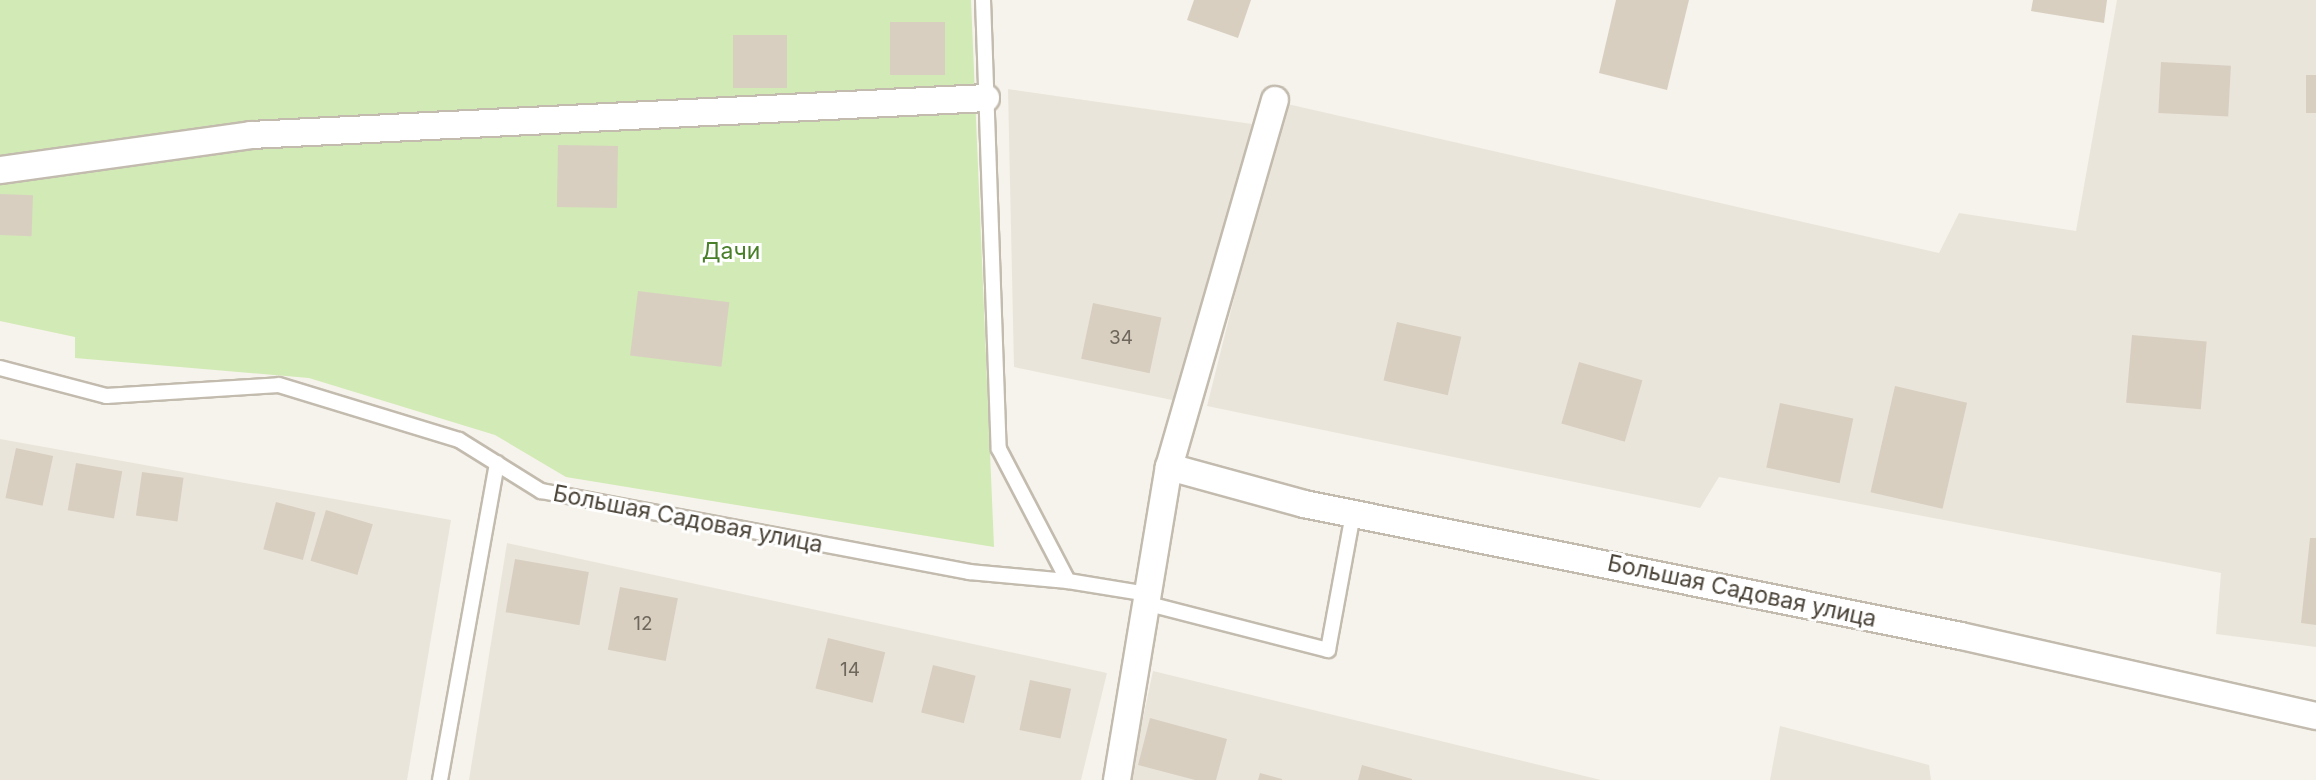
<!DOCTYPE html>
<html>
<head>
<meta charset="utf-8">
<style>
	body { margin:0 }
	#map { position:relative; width:2316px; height:780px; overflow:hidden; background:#f6f3ec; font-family:Inter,sans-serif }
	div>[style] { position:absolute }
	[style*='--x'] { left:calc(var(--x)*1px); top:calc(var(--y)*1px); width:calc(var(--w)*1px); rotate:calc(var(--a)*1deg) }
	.residential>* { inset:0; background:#eae5da }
	.green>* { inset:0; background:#d2eab5 }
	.building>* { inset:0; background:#d8cfc1; transform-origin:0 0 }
	.roads { filter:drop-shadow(2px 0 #c2bbae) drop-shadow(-2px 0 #c2bbae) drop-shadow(0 2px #c2bbae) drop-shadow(0 -2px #c2bbae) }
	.service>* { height:14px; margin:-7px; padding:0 7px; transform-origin:7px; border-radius:7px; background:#fff }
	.minor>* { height:26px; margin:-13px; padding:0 13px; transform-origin:13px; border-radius:13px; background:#fff }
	span { translate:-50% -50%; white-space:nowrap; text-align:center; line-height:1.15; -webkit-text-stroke:6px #fff; paint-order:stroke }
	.number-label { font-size:19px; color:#6e675b }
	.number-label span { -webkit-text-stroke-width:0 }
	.park-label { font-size:23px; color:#4a7f2a }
	.street-label { font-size:23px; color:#4b4439 }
</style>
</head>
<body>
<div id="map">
	<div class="residential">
		<div style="clip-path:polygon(2117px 0,2316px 0,2316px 647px,2216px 634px,2221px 573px,1719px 477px,1700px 508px,1207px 406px,1283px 103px,1939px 253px,1959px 213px,2076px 231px)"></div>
		<div style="clip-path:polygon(1008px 89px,1252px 124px,1177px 401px,1014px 367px)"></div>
		<div style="clip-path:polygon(0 439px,451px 520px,407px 780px,0 780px)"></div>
		<div style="clip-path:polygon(507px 543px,1107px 673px,1081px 780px,469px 780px)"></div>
		<div style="clip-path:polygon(1153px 671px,1601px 780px,1130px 780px)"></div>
		<div style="clip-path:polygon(1780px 726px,1929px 765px,1931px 780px,1770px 780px)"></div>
	</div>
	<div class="green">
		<div style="clip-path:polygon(0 0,971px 0,994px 547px,566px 477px,495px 435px,309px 378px,75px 358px,75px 337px,0 321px)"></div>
	</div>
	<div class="building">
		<div style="clip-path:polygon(1194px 0,1251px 0,1238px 38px,1187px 20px)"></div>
		<div style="clip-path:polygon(1616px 0,1689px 0,1667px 90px,1599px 73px)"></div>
		<div style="clip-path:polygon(2033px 0,2107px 0,2104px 23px,2031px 11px)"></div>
		<div style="left:890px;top:22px;width:55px;height:53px"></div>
		<div style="left:733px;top:35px;width:54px;height:53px"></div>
		<div style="left:2161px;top:62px;width:70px;height:51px;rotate:3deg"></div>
		<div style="left:2306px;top:75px;width:10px;height:38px"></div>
		<div style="left:558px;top:145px;width:60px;height:62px;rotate:1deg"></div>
		<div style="left:0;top:194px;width:33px;height:41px;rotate:2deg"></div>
		<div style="left:638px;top:291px;width:92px;height:65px;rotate:7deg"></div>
		<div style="left:1093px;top:303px;width:70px;height:57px;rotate:12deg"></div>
		<div style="left:1397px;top:322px;width:66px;height:60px;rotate:13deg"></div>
		<div style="left:2132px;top:335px;width:75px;height:68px;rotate:5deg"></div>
		<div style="left:1579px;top:362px;width:66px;height:64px;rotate:16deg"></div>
		<div style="left:1895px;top:386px;width:74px;height:109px;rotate:13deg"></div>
		<div style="left:1780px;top:403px;width:75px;height:66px;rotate:12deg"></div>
		<div style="left:16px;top:448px;width:38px;height:51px;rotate:12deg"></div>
		<div style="left:76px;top:463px;width:47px;height:48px;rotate:10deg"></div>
		<div style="left:142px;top:472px;width:42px;height:44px;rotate:8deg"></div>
		<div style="left:276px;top:502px;width:41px;height:49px;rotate:15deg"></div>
		<div style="left:326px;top:510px;width:49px;height:53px;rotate:17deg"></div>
		<div style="clip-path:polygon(2310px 538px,2316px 538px,2316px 625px,2301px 623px)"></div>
		<div style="left:515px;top:559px;width:75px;height:54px;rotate:10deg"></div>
		<div style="left:620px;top:587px;width:59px;height:64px;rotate:11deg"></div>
		<div style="left:828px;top:638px;width:59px;height:52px;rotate:14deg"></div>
		<div style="left:933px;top:665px;width:44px;height:49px;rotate:14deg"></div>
		<div style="left:1030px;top:680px;width:42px;height:51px;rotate:12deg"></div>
		<div style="clip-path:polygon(1150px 718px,1227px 739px,1216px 780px,1195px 780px,1138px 765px)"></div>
		<div style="clip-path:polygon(1362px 765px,1412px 779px,1412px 780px,1358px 780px)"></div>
		<div style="clip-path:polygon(1260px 773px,1282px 779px,1282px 780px,1258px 780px)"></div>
	</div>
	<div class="roads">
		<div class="service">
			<div style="--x:983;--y:0;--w:449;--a:88"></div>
			<div style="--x:999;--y:449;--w:149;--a:62.4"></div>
			<div style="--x:0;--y:368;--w:110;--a:14.8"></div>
			<div style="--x:106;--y:396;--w:173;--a:-3.6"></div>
			<div style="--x:279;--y:385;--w:188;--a:17"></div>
			<div style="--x:459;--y:440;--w:97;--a:31.9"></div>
			<div style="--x:541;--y:491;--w:436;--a:10.7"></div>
			<div style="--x:969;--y:572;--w:99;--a:5.2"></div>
			<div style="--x:1068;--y:581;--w:80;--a:9.3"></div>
			<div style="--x:1145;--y:603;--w:189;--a:14.4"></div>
			<div style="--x:1328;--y:650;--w:138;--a:-79.6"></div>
			<div style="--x:440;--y:780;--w:322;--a:-79.8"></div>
		</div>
		<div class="minor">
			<div style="--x:0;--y:170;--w:253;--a:-7.9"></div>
			<div style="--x:251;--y:135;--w:736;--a:-2.88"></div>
			<div style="--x:1169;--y:467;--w:140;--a:15.3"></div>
			<div style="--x:1304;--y:504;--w:670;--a:11.36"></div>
			<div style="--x:1961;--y:636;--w:364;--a:12.7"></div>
			<div style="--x:1117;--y:780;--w:317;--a:-80.6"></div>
			<div style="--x:1169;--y:467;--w:382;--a:-73.9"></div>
		</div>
	</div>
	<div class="number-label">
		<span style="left:1121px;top:338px">34</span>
		<span style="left:643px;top:624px">12</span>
		<span style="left:850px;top:670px">14</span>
	</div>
	<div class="park-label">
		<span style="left:731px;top:251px">Дачи</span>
	</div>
	<div class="street-label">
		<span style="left:688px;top:519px;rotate:11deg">Большая Садовая улица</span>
		<span style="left:1742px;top:591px;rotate:12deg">Большая Садовая улица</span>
	</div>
</div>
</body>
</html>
